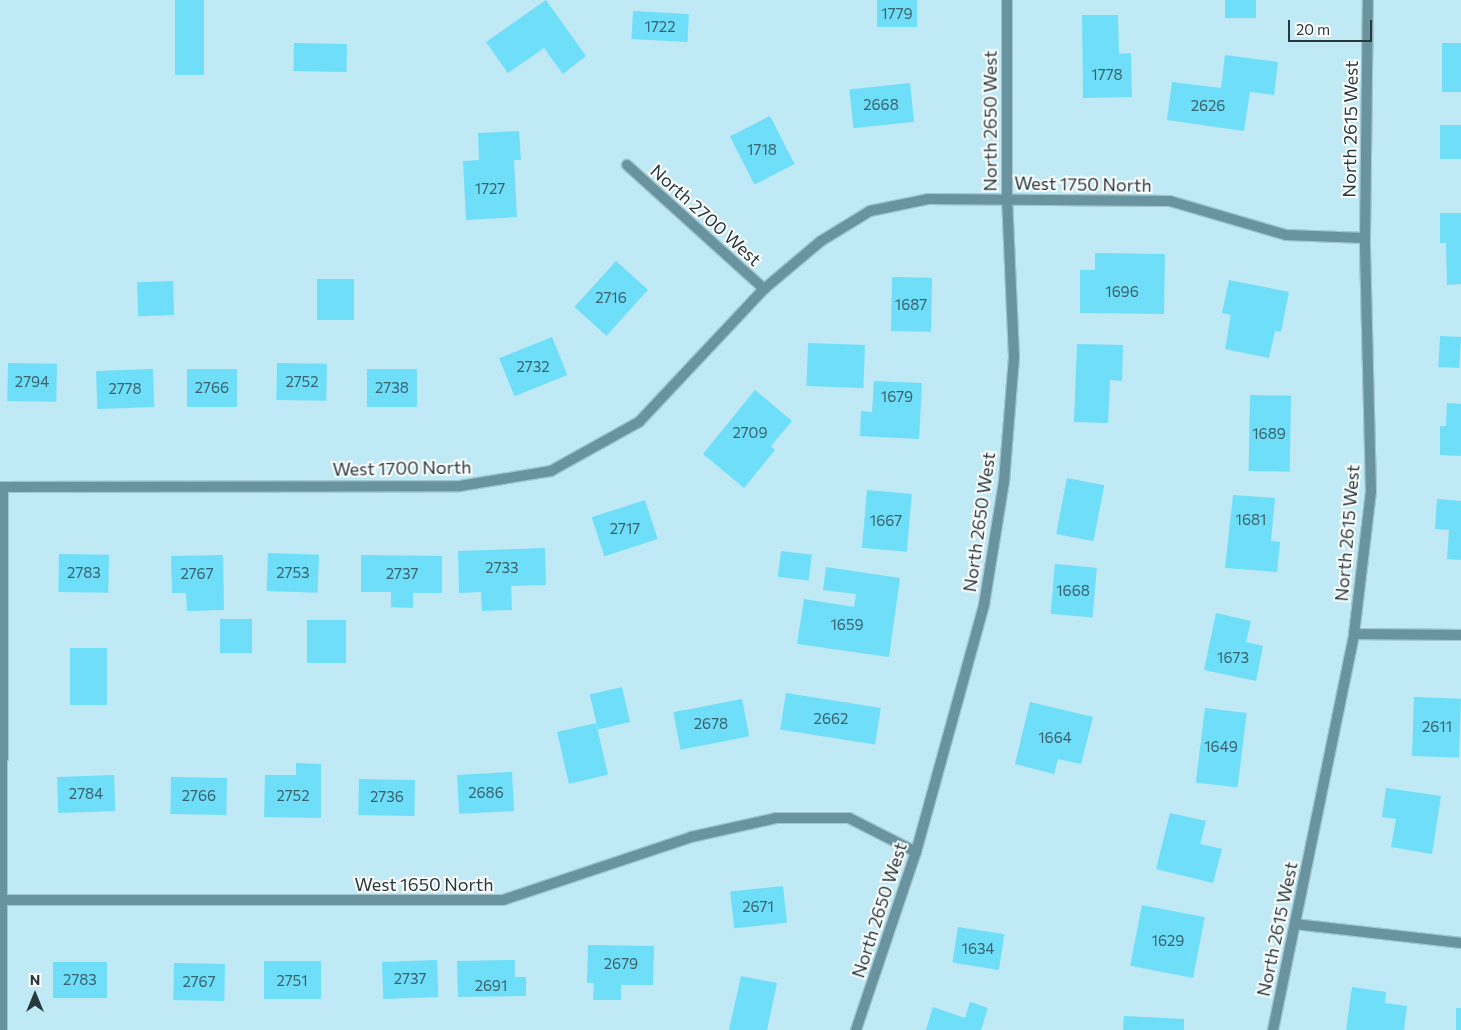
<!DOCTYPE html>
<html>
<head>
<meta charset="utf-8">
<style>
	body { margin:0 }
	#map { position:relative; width:1461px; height:1030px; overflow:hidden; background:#bfe9f4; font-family:Commissioner,sans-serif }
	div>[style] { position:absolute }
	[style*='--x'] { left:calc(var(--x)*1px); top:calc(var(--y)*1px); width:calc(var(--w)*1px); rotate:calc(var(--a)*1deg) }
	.building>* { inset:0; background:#6fdef9; transform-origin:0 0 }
	.roads { filter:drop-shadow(1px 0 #a1c6d0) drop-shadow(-1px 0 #a1c6d0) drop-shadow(0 1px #a1c6d0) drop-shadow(0 -1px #a1c6d0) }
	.street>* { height:10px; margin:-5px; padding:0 5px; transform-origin:5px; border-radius:5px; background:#69939e }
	span { translate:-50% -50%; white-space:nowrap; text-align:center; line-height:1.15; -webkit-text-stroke:4px #fff; paint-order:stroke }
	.number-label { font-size:15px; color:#3a626d }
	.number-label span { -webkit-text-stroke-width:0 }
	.street-label { font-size:18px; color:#28393e }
	.north { position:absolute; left:10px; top:970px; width:50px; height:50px; -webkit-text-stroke:4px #fff; paint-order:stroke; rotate:0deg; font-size:14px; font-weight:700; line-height:20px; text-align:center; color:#28393e }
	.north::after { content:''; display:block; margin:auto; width:18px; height:22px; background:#28393e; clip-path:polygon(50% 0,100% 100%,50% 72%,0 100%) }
	.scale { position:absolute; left:1288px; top:20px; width:84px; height:22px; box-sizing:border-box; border:2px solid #28393e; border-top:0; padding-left:6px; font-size:15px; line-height:18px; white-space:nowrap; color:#28393e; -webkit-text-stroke:4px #fff; paint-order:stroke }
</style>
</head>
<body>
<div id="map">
	<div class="building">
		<div style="left:175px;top:0;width:29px;height:75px"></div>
		<div style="clip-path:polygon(546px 0,586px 56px,563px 74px,544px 48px,508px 73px,486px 42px)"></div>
		<div style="left:877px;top:0;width:40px;height:27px"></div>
		<div style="left:1225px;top:0;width:31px;height:18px"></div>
		<div style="left:633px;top:11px;width:56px;height:28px;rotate:3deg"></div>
		<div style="clip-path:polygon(1082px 15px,1118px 15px,1119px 54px,1131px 53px,1132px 97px,1083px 98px)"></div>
		<div style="left:294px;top:43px;width:53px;height:28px;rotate:1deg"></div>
		<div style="left:1442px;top:43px;width:19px;height:49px"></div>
		<div style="clip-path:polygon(1225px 55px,1278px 62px,1274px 95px,1250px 92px,1244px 131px,1167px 120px,1172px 82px,1221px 88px)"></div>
		<div style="left:910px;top:83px;width:39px;height:61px;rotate:84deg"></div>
		<div style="left:770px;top:116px;width:54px;height:45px;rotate:63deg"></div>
		<div style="left:1440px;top:125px;width:21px;height:34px"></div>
		<div style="clip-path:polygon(519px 131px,521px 160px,514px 160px,517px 217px,466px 220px,463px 161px,479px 160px,478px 133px)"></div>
		<div style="clip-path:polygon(1440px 213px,1461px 213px,1461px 284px,1447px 285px,1446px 243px,1440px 243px)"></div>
		<div style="clip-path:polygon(1095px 253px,1165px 254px,1164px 314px,1080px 313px,1080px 270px,1095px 270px)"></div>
		<div style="left:616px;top:261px;width:43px;height:62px;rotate:42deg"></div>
		<div style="left:892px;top:277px;width:40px;height:54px;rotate:1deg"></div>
		<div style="left:317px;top:279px;width:37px;height:41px"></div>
		<div style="clip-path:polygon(1229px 280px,1289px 292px,1281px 332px,1275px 331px,1269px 358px,1225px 349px,1231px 315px,1222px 313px)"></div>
		<div style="left:173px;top:281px;width:34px;height:36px;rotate:88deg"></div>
		<div style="left:1440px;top:336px;width:21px;height:31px;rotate:3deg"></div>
		<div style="left:552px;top:337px;width:41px;height:57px;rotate:68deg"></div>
		<div style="left:808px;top:343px;width:57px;height:43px;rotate:2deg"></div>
		<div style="clip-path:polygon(1077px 344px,1123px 345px,1122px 381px,1110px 380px,1108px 423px,1074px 422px)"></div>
		<div style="left:8px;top:363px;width:49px;height:38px;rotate:1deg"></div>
		<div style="left:277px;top:363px;width:50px;height:37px;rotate:1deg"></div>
		<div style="left:153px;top:369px;width:38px;height:57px;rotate:88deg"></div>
		<div style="left:187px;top:369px;width:50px;height:38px"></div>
		<div style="left:417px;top:369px;width:38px;height:50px;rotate:90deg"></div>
		<div style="clip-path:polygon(874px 381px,922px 383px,919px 439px,860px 436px,861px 411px,872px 412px)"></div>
		<div style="clip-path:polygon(755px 390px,792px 421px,771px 446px,775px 450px,744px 488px,703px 454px)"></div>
		<div style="left:1250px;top:395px;width:41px;height:76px;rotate:1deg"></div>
		<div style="clip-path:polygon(1447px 403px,1461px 404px,1461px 456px,1440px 455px,1440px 426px,1446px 426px)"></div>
		<div style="left:1067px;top:478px;width:38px;height:57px;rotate:11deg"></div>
		<div style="left:867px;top:490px;width:45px;height:58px;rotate:5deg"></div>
		<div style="clip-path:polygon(1233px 495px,1275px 498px,1271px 541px,1280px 542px,1277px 572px,1225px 568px)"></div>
		<div style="clip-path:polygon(1437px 499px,1461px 501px,1461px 560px,1447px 559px,1449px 530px,1435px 529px)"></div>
		<div style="left:645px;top:500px;width:41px;height:56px;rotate:72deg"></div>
		<div style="clip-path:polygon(545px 548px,546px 585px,511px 586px,512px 610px,482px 611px,481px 592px,459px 593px,458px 551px)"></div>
		<div style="left:781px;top:551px;width:31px;height:26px;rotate:7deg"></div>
		<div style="left:268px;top:553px;width:51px;height:38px;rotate:2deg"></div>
		<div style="left:59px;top:554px;width:50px;height:38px;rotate:1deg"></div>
		<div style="clip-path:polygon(223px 555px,224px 610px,187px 611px,186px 593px,172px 593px,171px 556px)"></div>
		<div style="clip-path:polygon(361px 555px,442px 556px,442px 593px,413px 593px,413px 608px,391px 607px,391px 592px,361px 592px)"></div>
		<div style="left:1055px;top:564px;width:42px;height:50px;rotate:5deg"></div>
		<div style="clip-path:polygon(826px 567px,900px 578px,889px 657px,797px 644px,804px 599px,854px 607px,856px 594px,823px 590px)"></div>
		<div style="clip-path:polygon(1216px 613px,1251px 621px,1246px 642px,1263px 646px,1256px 681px,1204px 670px)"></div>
		<div style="left:220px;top:619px;width:32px;height:34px"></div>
		<div style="left:307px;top:620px;width:39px;height:43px"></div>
		<div style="left:70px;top:648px;width:37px;height:57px"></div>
		<div style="left:622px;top:687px;width:36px;height:33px;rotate:77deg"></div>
		<div style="left:786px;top:693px;width:96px;height:37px;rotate:9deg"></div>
		<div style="left:1414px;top:697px;width:47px;height:59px;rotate:2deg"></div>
		<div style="left:742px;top:699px;width:38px;height:70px;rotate:79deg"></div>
		<div style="clip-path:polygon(1030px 702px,1093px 717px,1081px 764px,1058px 759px,1054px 774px,1015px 764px)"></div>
		<div style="left:1205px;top:708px;width:42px;height:75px;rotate:7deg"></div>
		<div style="left:596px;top:723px;width:53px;height:40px;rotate:77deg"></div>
		<div style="clip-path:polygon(296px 763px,321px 764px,321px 818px,264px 817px,265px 775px,296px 775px)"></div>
		<div style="left:512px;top:772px;width:39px;height:55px;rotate:87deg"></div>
		<div style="left:114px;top:775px;width:36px;height:57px;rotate:88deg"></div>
		<div style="left:171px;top:777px;width:56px;height:37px;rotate:1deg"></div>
		<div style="left:359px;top:779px;width:56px;height:36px;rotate:1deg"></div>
		<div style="clip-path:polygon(1386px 788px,1441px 796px,1432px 854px,1391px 847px,1396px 819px,1382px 817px)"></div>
		<div style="clip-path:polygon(1170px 813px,1206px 821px,1200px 844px,1222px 849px,1213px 883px,1156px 869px)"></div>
		<div style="left:783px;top:886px;width:37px;height:53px;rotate:84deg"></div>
		<div style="left:1142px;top:905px;width:64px;height:62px;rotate:11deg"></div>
		<div style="left:958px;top:927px;width:47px;height:36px;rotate:9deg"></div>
		<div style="clip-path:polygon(588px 945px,654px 946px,653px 985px,621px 985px,621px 1000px,593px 1000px,594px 983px,587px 983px)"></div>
		<div style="left:437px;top:960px;width:37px;height:55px;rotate:88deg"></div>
		<div style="clip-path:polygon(515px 960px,515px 977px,526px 977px,526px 996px,458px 997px,457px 961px)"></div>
		<div style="left:321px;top:961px;width:38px;height:57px;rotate:90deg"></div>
		<div style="left:53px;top:962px;width:54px;height:36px"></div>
		<div style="left:174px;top:963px;width:51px;height:37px;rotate:1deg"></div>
		<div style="clip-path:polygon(741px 976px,777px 983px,767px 1030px,729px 1030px)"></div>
		<div style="clip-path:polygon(1352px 987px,1386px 992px,1385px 1003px,1407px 1006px,1404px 1030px,1346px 1030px)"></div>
		<div style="clip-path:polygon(970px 1002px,988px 1008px,981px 1030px,926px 1030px,933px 1007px,965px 1018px)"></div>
		<div style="left:1456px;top:1008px;width:5px;height:22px"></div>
		<div style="clip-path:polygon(1124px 1016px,1184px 1019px,1184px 1030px,1123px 1030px)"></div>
	</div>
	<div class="roads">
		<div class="street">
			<div style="--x:627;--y:165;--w:185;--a:42.1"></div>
			<div style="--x:0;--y:487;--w:460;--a:-0.1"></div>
			<div style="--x:460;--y:486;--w:92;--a:-9.4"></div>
			<div style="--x:551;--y:471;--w:101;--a:-29.1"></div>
			<div style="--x:639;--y:422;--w:183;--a:-46.8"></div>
			<div style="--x:764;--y:289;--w:75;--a:-40.1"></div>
			<div style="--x:821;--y:241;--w:57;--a:-31.5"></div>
			<div style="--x:870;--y:211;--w:59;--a:-11.7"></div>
			<div style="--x:928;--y:199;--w:242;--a:0.5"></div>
			<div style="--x:1170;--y:201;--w:121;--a:16.3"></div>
			<div style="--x:1286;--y:235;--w:79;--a:2.2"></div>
			<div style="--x:1354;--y:634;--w:107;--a:0.5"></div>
			<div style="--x:2;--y:900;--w:501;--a:0"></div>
			<div style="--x:503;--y:900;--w:198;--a:-18.5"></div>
			<div style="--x:691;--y:837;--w:87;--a:-12.6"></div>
			<div style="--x:776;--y:818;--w:73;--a:0"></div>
			<div style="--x:849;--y:818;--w:75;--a:26.9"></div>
			<div style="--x:1295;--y:924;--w:167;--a:6.5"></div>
			<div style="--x:2;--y:1030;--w:543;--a:-89.89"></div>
			<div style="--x:856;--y:1030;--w:188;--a:-71.4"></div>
			<div style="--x:916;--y:852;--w:256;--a:-74.6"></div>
			<div style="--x:984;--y:605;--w:125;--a:-80.8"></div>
			<div style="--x:1004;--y:482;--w:125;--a:-85.4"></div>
			<div style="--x:1014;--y:357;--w:158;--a:-92.5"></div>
			<div style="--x:1007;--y:199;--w:199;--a:-90"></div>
			<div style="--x:1273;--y:1030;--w:404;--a:-78.4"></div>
			<div style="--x:1354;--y:634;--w:143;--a:-83.2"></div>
			<div style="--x:1371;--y:492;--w:254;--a:-91.4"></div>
			<div style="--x:1365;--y:238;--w:238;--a:-89.3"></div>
		</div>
	</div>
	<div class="number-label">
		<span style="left:897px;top:14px">1779</span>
		<span style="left:660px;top:27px">1722</span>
		<span style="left:1107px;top:75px">1778</span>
		<span style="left:881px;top:105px">2668</span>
		<span style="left:1208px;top:106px">2626</span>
		<span style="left:762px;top:150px">1718</span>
		<span style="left:490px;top:189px">1727</span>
		<span style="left:1122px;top:292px">1696</span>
		<span style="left:611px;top:298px">2716</span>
		<span style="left:911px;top:305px">1687</span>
		<span style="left:533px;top:367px">2732</span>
		<span style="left:32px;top:382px">2794</span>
		<span style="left:302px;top:382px">2752</span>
		<span style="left:212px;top:388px">2766</span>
		<span style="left:392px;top:388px">2738</span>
		<span style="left:125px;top:389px">2778</span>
		<span style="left:897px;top:397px">1679</span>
		<span style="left:750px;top:433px">2709</span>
		<span style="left:1269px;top:434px">1689</span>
		<span style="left:1251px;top:520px">1681</span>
		<span style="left:886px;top:521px">1667</span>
		<span style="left:625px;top:529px">2717</span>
		<span style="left:502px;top:568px">2733</span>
		<span style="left:84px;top:573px">2783</span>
		<span style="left:293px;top:573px">2753</span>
		<span style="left:197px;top:574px">2767</span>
		<span style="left:402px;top:574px">2737</span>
		<span style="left:1073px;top:591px">1668</span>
		<span style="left:847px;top:625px">1659</span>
		<span style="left:1233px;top:658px">1673</span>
		<span style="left:831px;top:719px">2662</span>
		<span style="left:711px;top:724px">2678</span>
		<span style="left:1437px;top:727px">2611</span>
		<span style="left:1055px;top:738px">1664</span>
		<span style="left:1221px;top:747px">1649</span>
		<span style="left:486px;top:793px">2686</span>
		<span style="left:86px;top:794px">2784</span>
		<span style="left:199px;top:796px">2766</span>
		<span style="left:293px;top:796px">2752</span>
		<span style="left:387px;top:797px">2736</span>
		<span style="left:758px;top:907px">2671</span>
		<span style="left:1168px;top:941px">1629</span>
		<span style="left:978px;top:949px">1634</span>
		<span style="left:621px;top:964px">2679</span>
		<span style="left:410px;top:979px">2737</span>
		<span style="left:80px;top:980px">2783</span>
		<span style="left:292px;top:981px">2751</span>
		<span style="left:199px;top:982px">2767</span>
		<span style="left:491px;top:986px">2691</span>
	</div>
	<div class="street-label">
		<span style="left:990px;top:121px;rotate:-90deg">North 2650 West</span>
		<span style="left:1350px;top:129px;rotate:-89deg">North 2615 West</span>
		<span style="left:1083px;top:184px;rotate:1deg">West 1750 North</span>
		<span style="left:706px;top:215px;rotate:42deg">North 2700 West</span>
		<span style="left:402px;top:468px;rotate:-1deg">West 1700 North</span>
		<span style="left:979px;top:522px;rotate:-82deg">North 2650 West</span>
		<span style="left:1347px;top:533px;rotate:-85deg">North 2615 West</span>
		<span style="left:424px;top:884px">West 1650 North</span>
		<span style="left:879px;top:910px;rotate:-72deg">North 2650 West</span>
		<span style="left:1277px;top:929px;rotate:-78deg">North 2615 West</span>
	</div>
	<div class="north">N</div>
	<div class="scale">20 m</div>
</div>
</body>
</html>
